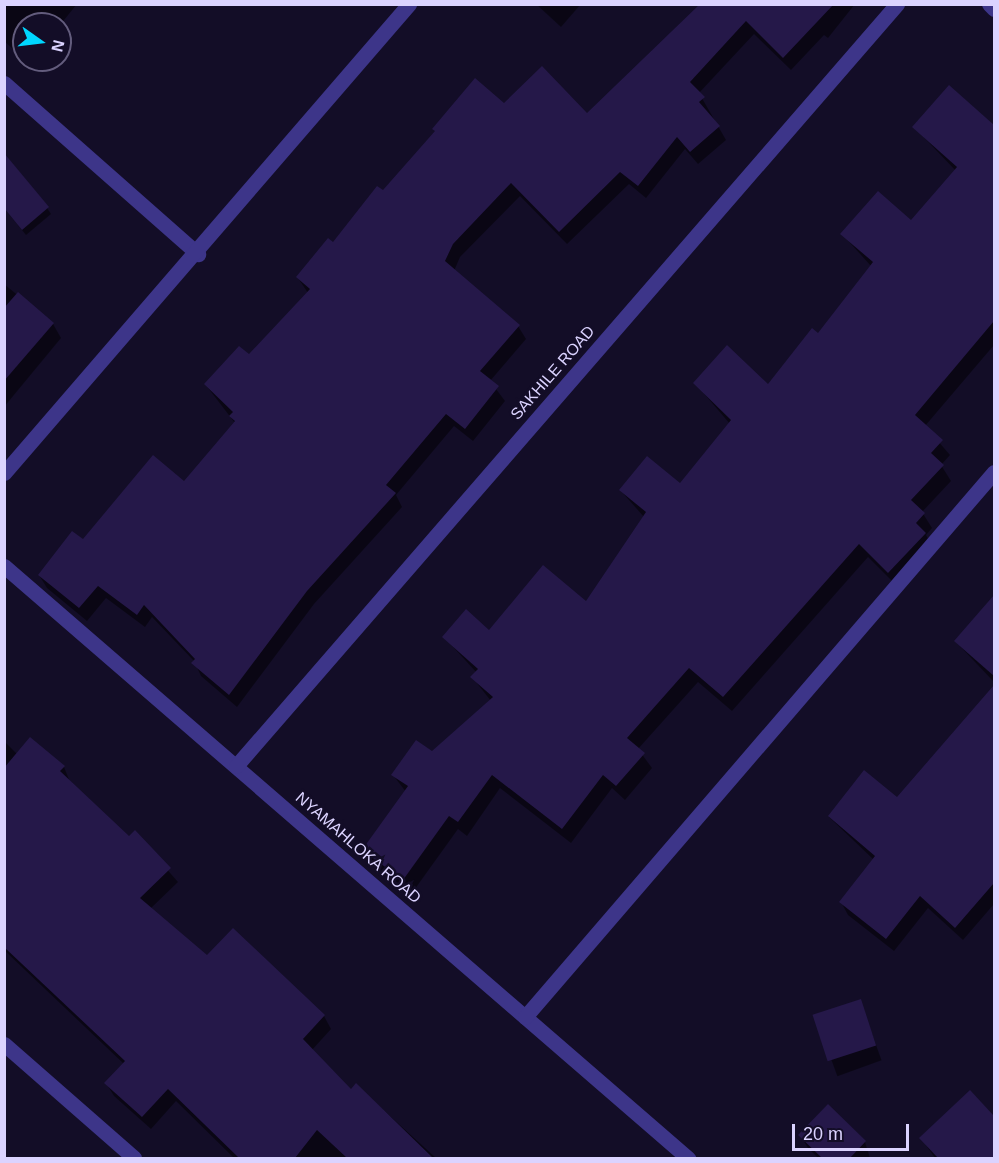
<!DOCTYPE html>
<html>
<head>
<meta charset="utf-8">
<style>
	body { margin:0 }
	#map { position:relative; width:999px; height:1163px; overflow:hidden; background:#130d27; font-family:Helvetica,sans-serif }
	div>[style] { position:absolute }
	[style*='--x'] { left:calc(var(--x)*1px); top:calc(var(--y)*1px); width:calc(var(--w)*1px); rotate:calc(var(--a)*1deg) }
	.shadow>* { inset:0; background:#0007; transform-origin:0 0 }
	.building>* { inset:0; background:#251849; transform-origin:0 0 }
	.minor>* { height:15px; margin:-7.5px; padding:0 7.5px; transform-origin:7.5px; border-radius:7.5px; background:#3d3589 }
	span { translate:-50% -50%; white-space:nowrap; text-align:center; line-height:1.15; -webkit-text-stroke:5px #130d27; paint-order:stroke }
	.street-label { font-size:16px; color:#dbd3ff }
	.frame { position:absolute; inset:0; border:6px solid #dbd3ff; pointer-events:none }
	.north { position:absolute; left:12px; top:12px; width:60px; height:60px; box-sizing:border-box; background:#130d27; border:2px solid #635c7d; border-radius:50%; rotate:104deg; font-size:16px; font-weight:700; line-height:24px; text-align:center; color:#dbd3ff }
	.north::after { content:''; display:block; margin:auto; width:21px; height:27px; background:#00d6fe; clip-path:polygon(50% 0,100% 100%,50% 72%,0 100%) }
	.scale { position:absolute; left:792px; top:1124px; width:117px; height:27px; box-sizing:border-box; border:3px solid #dbd3ff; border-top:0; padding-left:8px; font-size:18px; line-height:21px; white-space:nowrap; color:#dbd3ff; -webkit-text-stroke:4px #130d27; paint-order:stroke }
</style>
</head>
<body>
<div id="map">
	<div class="shadow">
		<div style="clip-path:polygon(4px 4px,77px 4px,60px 25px,24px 24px,24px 59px,4px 41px)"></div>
		<div style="clip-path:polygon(536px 4px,581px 4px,561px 27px)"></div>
		<div style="clip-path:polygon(702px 4px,855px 4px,828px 38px,824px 35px,791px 70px,754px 34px,699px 93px,726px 140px,698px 164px,685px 149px,646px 198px,629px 184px,567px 244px,520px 196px,460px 257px,454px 271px,518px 326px,526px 339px,490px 381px,505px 401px,473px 441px,454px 426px,396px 495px,402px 507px,314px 604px,237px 707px,201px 676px,194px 661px,152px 617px,145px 627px,106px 598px,87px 621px,47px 588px,39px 575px,83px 541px,184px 483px,235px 423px,205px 384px,249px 357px,308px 293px,298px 278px,383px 192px,504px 105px,587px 115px)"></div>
		<div style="clip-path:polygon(950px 87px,994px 128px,994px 345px,925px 426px,950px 455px,941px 465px,951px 481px,922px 512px,932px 528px,926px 535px,933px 548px,897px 586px,868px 557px,732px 711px,698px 682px,638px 749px,652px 768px,625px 800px,612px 788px,571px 843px,500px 788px,467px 836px,458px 829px,412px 893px,372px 864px,364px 850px,406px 792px,393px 775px,432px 752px,491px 701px,472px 677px,477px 673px,444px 637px,490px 632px,586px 603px,644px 517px,621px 491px,680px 485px,730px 424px,695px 383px,768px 386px,819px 335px,871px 266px,842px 234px,911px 222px,956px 171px,914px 127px)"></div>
		<div style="clip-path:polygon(4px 208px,47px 208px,51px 214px,26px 235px)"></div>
		<div style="clip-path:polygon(4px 284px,53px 324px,61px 338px,4px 407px)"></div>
		<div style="clip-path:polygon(990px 602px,994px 606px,994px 682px,956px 642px)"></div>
		<div style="clip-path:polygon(994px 688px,994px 904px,963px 940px,928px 908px,894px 951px,848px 915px,841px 902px,874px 860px,829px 817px,897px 799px)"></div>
		<div style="clip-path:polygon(4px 741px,18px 755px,64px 767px,70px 782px,129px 838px,135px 833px,178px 882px,150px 909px,207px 957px,324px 1016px,331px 1029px,312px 1050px,351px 1091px,356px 1085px,436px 1158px,234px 1158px,176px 1101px,151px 1129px,114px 1096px,106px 1083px,124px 1064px,4px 950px)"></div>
		<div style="left:860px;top:1001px;width:63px;height:47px;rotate:70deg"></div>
		<div style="clip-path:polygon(970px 1092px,994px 1119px,994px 1158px,935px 1158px,921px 1138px)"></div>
		<div style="clip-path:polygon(828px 1106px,865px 1142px,870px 1158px,818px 1158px,808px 1148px,800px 1135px)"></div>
	</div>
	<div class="building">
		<div style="clip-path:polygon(700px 4px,834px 4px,783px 58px,746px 21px,690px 82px,705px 97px,699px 102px,720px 126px,690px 152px,677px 137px,638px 186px,620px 172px,559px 232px,511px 183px,453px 244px,445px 261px,520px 325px,480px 371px,499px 386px,465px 429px,446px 414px,386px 485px,396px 493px,307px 591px,229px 695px,191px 663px,195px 659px,144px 605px,137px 615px,98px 586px,79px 608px,38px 575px,72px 531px,83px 539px,153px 455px,184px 481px,235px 421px,229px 416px,233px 412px,204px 384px,239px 346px,249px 354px,310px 289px,296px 277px,328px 238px,333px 242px,377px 186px,383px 190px,435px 131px,432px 129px,475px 78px,504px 103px,542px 66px,587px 113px)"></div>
		<div style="clip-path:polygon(949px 85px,994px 125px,994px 321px,915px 415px,943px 440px,931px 453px,944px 465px,911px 500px,925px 513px,916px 523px,926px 533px,888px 573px,859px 544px,723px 697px,689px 668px,627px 738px,645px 753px,616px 786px,603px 775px,562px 829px,492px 775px,458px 822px,449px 816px,403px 880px,362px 850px,408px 786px,391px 775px,416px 740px,432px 751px,493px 697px,470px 677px,478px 669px,442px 637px,466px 609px,489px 630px,543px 565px,586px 601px,646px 512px,619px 490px,647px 456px,680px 483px,731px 420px,693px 383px,727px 345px,768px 384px,812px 328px,818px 333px,873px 262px,840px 234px,878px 191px,911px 220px,957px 167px,912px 127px)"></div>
		<div style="clip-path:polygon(4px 153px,49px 207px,22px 230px,4px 208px)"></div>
		<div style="clip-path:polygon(18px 292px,54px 323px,4px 381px,4px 308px)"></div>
		<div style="clip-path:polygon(994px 595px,994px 676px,954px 641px)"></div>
		<div style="clip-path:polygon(994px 685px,994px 883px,955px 928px,920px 896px,886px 939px,839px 902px,875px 856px,828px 816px,864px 770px,897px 797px)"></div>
		<div style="clip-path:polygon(30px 737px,65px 766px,60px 771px,129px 836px,135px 830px,171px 868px,140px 898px,207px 955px,233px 928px,325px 1015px,303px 1039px,351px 1089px,356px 1083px,433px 1158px,347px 1158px,317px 1130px,295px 1158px,239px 1158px,168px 1089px,142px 1117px,104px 1083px,125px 1061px,4px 947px,4px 768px)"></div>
		<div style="left:861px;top:999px;width:49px;height:51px;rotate:72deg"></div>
		<div style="clip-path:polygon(970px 1090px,994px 1116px,994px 1158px,938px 1158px,919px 1138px)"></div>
		<div style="clip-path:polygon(828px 1104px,866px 1141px,850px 1158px,822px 1158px,798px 1135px)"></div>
	</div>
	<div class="minor">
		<div style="--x:989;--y:4;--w:7;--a:45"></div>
		<div style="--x:4;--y:83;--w:259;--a:41.4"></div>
		<div style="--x:4;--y:473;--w:620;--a:-49.19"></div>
		<div style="--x:4;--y:566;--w:905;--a:40.88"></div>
		<div style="--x:236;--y:766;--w:1009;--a:-49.06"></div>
		<div style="--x:525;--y:1017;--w:719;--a:-49.29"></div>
		<div style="--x:4;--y:1044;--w:173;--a:41.2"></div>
	</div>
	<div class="street-label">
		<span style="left:553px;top:373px;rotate:-49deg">SAKHILE ROAD</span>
		<span style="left:358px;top:848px;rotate:41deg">NYAMAHLOKA ROAD</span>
	</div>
	<div class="frame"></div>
	<div class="north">N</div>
	<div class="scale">20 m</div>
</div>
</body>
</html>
